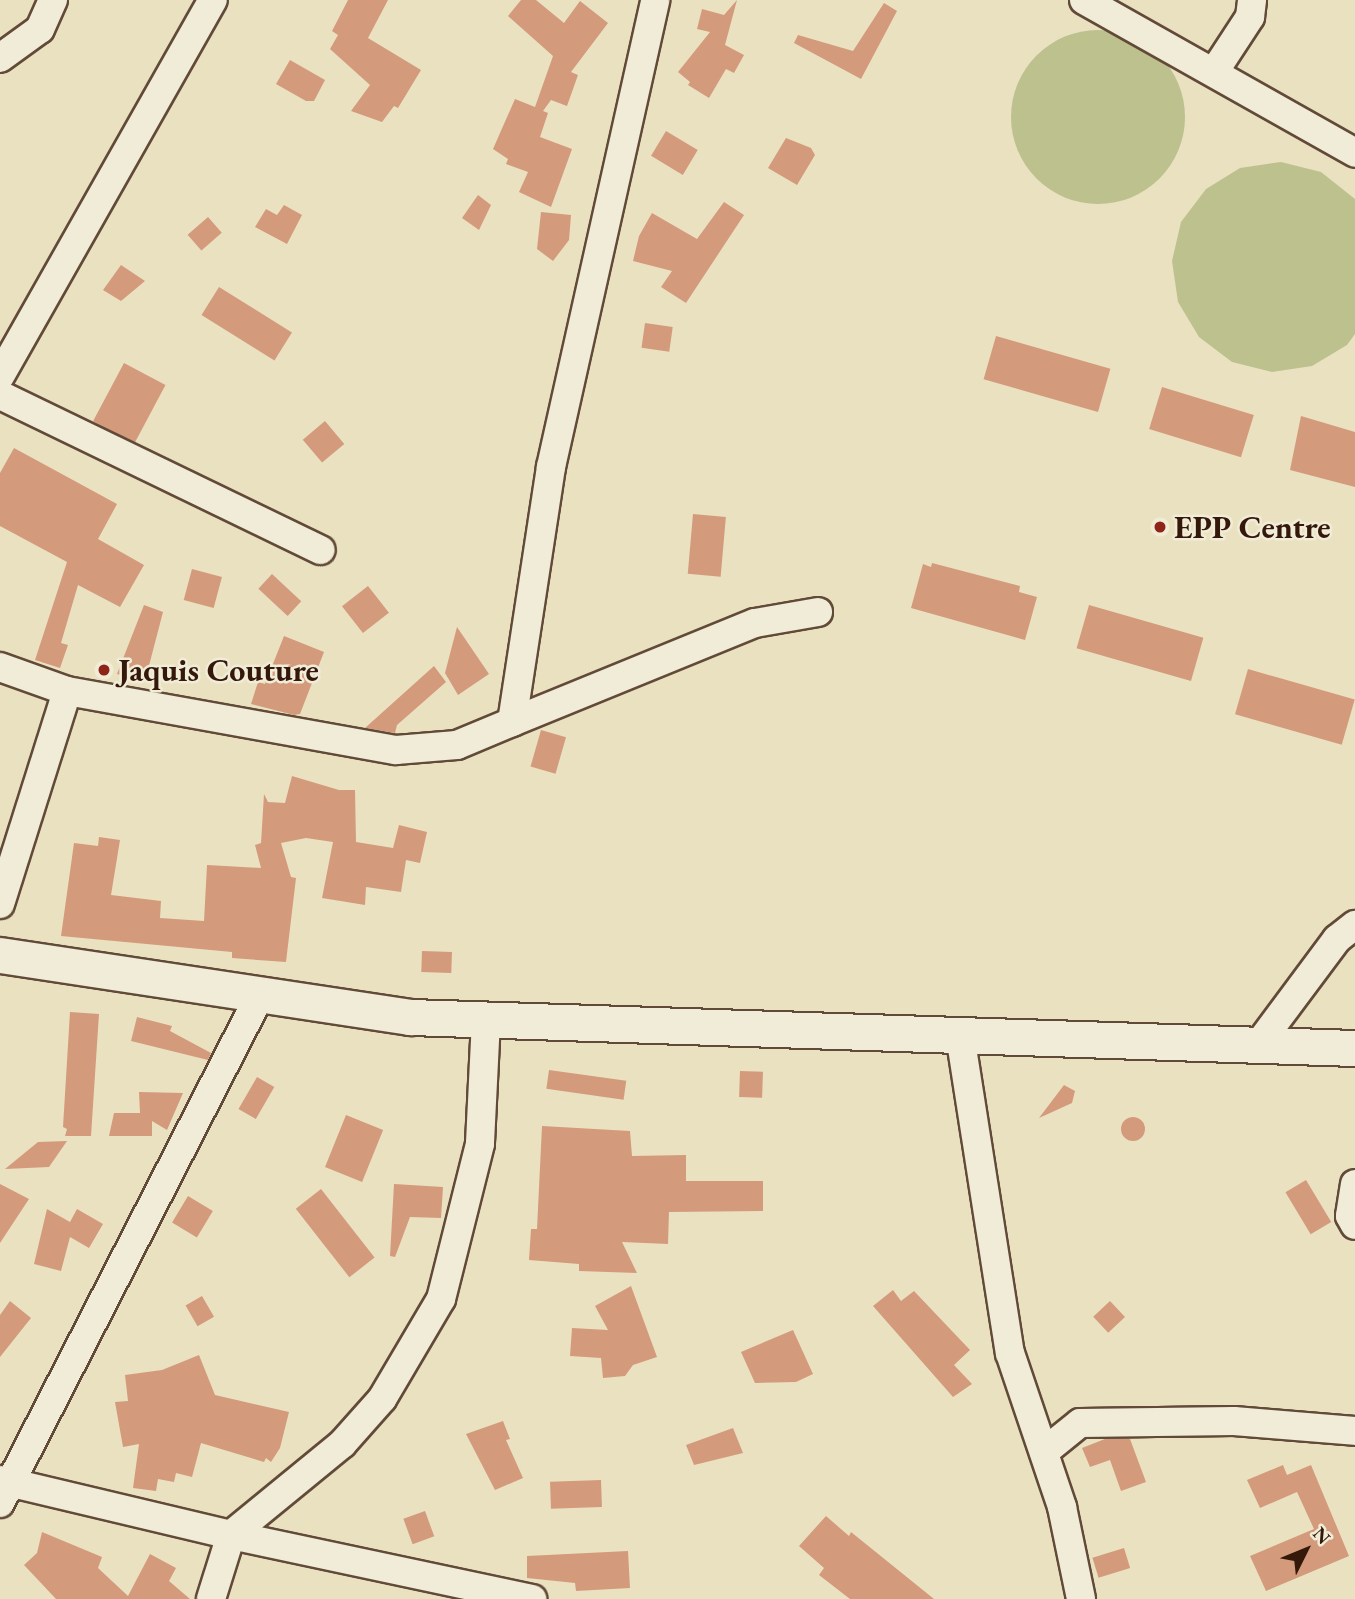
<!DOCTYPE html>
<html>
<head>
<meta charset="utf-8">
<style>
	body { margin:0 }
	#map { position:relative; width:1355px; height:1599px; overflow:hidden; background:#eae1c1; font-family:"EB Garamond",serif }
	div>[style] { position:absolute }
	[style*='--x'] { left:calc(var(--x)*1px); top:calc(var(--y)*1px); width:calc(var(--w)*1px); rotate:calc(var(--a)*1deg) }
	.green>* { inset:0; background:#bdc18e }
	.round { border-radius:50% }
	.building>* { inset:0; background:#d49a7c; transform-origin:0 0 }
	.roads { filter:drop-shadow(2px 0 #624a38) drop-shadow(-2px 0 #624a38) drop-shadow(0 2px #624a38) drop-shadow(0 -2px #624a38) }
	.minor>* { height:28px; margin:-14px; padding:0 14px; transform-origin:14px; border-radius:14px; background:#f1ecd7 }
	.tertiary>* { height:35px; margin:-17.5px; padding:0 17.5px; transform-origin:17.5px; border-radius:17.5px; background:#f1ecd7 }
	.dots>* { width:19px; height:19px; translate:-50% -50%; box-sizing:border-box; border:4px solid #f1ecd7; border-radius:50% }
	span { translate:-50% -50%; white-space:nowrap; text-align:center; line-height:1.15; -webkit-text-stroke:5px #f1ecd7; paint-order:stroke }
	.poi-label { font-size:32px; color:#34180a; font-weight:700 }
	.left { translate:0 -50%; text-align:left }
	.north { position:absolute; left:1271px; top:1515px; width:70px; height:70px; -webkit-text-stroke:5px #f1ecd7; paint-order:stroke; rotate:47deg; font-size:19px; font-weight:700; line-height:28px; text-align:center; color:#34180a }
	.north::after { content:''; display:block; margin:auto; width:24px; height:32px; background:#34180a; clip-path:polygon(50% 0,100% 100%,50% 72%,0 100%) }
</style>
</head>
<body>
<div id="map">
	<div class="green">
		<div class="round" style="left:1011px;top:30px;width:174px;height:174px"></div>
		<div style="clip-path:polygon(1281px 162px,1321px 172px,1355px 199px,1355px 334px,1347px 345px,1312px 366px,1272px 372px,1232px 362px,1199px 337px,1178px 302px,1172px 261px,1181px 222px,1206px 189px,1240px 168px)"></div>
	</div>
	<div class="building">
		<div style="clip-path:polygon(348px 0,388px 0,368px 38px,421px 70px,398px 108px,394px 106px,382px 122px,351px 111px,370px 85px,330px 49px,338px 35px,332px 31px)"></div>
		<div style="clip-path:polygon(521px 0,536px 0,564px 23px,580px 1px,608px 23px,571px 72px,578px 75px,567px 106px,551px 100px,543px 111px,548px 113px,540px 137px,572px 149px,551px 207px,519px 192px,528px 172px,506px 164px,508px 159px,493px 149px,515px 99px,535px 107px,553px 56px,508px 16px)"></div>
		<div style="clip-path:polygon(737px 0,725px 45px,744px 55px,734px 73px,726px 69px,709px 98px,688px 85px,690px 82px,678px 72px,710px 32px,697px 29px,702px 9px,724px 15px)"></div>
		<div style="clip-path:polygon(884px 3px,897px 11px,861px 79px,794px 43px,798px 35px,853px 51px)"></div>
		<div style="clip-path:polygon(290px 60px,325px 80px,314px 101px,306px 101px,276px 84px)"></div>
		<div style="left:666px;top:131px;width:37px;height:29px;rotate:31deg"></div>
		<div style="clip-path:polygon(786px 138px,811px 148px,815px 155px,797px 185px,768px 168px)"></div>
		<div style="clip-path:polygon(478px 195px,491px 205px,479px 230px,462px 218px)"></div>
		<div style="clip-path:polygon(724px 202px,744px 215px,686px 303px,661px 287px,672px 271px,633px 261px,639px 236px,652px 213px,697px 239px)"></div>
		<div style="clip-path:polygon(284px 205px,302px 215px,287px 244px,255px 227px,266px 209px,277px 215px)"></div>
		<div style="clip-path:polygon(541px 212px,571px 215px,569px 240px,553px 261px,537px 249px)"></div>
		<div style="left:208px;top:217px;width:21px;height:27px;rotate:49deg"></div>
		<div style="clip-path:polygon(121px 265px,145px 281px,121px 301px,103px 290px)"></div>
		<div style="left:219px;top:287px;width:86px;height:33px;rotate:32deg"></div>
		<div style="left:645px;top:323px;width:28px;height:25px;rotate:8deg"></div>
		<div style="left:996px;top:336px;width:119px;height:45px;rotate:16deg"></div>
		<div style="left:124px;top:363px;width:47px;height:66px;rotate:28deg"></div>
		<div style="left:1162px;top:387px;width:96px;height:44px;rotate:17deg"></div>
		<div style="clip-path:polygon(1301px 416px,1355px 432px,1355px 487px,1290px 470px)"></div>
		<div style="left:325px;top:421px;width:30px;height:29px;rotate:50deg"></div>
		<div style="clip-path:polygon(14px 448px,117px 504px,98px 539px,144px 565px,120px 607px,78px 585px,61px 643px,68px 645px,60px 668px,35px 660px,67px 562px,0 526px,0 473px)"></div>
		<div style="left:693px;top:514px;width:33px;height:60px;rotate:5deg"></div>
		<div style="clip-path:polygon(932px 563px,1020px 586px,1019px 592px,1037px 597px,1025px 640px,911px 608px,923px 564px,931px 567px)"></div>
		<div style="left:192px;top:569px;width:31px;height:32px;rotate:15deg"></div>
		<div style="left:272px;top:574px;width:40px;height:20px;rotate:43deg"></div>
		<div style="left:368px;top:586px;width:34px;height:33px;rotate:52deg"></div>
		<div style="clip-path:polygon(144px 605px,163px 612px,145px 681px,117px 674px)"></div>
		<div style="left:1089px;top:605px;width:119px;height:45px;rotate:16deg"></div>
		<div style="clip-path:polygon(457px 627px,489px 674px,458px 695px,445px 673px)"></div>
		<div style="clip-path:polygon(284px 636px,324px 652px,300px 714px,294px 715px,251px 704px,258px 682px,265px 684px)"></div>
		<div style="clip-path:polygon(434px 666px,446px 682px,397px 725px,395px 733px,365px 728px)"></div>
		<div style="left:1248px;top:669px;width:111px;height:47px;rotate:16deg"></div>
		<div style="left:541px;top:730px;width:26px;height:38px;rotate:16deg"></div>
		<div style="clip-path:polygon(292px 776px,339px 790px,355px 790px,356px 842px,393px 848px,399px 825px,427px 832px,420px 863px,406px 860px,401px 892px,366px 887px,365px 905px,322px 898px,333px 842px,306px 838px,281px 843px,291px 877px,296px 878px,286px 962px,232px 958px,232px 952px,61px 936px,74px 843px,98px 846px,99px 837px,120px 840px,111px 895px,161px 901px,160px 918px,204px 921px,207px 865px,261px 868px,255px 845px,261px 843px,264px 794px,268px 802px,285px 803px)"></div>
		<div style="left:422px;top:951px;width:30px;height:21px;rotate:2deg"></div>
		<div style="clip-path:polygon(70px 1012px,99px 1014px,91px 1136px,65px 1136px,67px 1129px,63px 1127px)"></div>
		<div style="clip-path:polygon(137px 1017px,172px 1026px,170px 1031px,211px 1053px,208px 1060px,131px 1041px)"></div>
		<div style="left:549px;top:1070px;width:78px;height:19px;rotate:8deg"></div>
		<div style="left:740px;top:1071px;width:23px;height:26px;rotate:2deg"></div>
		<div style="left:257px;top:1077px;width:20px;height:37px;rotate:30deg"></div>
		<div style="clip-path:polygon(1064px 1085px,1075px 1091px,1072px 1103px,1039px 1118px)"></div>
		<div style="clip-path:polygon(139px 1092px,183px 1093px,167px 1130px,152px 1121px,152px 1136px,109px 1136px,114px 1113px,140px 1113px)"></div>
		<div style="left:346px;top:1115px;width:40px;height:56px;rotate:22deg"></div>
		<div class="round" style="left:1121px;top:1117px;width:24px;height:24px"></div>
		<div style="clip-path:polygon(542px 1126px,630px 1131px,632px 1156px,686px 1155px,686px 1181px,763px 1181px,763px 1211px,669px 1212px,668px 1244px,622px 1242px,637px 1273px,579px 1271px,579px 1264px,529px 1260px,531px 1229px,537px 1229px)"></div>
		<div style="clip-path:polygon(67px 1141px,49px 1167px,5px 1169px,38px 1142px)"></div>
		<div style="left:1306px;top:1180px;width:49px;height:24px;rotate:59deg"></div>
		<div style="clip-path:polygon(0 1184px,29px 1199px,0 1243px)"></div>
		<div style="clip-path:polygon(394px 1184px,443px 1187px,441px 1218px,410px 1217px,395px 1257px,390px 1256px)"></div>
		<div style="left:321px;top:1189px;width:87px;height:32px;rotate:52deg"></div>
		<div style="left:188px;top:1196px;width:29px;height:31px;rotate:31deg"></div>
		<div style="clip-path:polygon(47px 1209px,70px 1222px,77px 1209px,103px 1224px,89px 1248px,70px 1237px,61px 1271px,34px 1264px)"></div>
		<div style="clip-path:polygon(631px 1286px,657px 1357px,633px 1365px,625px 1376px,603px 1378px,601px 1358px,570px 1356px,572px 1328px,608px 1330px,595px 1306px)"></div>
		<div style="clip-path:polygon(893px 1290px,901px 1301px,914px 1291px,970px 1350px,954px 1365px,972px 1384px,953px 1397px,873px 1306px)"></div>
		<div style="left:202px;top:1296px;width:24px;height:19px;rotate:60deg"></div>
		<div style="clip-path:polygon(10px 1301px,31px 1318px,0 1357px,0 1315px)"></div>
		<div style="left:1110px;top:1301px;width:22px;height:23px;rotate:47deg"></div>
		<div style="clip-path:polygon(793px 1330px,813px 1374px,796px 1382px,755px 1383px,741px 1352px)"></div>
		<div style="clip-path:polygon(199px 1355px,215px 1395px,289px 1412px,280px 1448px,271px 1462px,266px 1458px,264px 1462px,201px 1443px,192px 1477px,176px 1473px,174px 1482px,158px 1479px,156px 1491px,133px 1488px,139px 1444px,123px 1447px,115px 1402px,128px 1401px,125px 1375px,162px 1370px)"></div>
		<div style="clip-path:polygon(503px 1421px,510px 1439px,506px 1440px,523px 1478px,495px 1490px,466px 1434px)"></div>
		<div style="clip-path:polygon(733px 1428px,743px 1453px,694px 1465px,686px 1445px)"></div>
		<div style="clip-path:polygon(1105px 1439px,1130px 1439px,1146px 1482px,1121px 1491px,1110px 1460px,1090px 1467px,1082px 1448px)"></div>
		<div style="clip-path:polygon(1283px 1465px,1287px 1475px,1311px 1465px,1349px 1556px,1266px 1591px,1250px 1556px,1314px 1529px,1297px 1492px,1260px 1508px,1247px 1480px)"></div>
		<div style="left:601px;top:1480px;width:27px;height:51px;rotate:88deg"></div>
		<div style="left:425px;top:1511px;width:27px;height:23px;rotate:70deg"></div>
		<div style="clip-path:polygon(826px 1516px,849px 1536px,851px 1532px,934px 1599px,850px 1599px,819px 1575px,824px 1568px,799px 1546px)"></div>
		<div style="clip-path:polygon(42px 1532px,102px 1557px,98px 1568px,128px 1596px,150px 1554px,176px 1568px,169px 1581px,190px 1599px,56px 1599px,24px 1565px,37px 1553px)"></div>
		<div style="left:1124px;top:1548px;width:21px;height:33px;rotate:73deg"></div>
		<div style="clip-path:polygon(628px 1551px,630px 1588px,576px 1591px,575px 1583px,527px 1578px,527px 1556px)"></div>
	</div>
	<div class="roads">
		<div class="minor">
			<div style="--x:1084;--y:0;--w:311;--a:29.4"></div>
			<div style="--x:0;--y:58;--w:49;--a:-35.9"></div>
			<div style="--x:40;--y:29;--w:32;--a:-66"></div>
			<div style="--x:1214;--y:72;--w:66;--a:-56.8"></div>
			<div style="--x:1250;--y:17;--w:17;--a:-83"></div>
			<div style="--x:0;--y:376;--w:432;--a:-60.5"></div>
			<div style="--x:0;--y:395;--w:356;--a:25.8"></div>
			<div style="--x:0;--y:667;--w:71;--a:19.7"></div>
			<div style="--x:67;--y:691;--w:334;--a:10.2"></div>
			<div style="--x:396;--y:750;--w:61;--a:-4.7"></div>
			<div style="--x:457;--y:745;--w:60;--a:-22.7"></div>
			<div style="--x:512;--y:722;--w:258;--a:-81.3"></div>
			<div style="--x:551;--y:467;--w:478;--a:-77.4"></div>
			<div style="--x:512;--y:722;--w:262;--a:-22.2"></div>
			<div style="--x:755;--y:623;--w:64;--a:-9.9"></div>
			<div style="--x:0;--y:904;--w:223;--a:-72.5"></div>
			<div style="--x:486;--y:1020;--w:124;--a:92.8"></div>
			<div style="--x:480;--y:1144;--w:160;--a:104.1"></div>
			<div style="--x:441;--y:1299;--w:116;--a:120.5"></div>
			<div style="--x:382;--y:1399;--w:60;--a:131.6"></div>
			<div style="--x:342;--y:1444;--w:144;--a:140.7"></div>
			<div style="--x:231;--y:1535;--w:308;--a:12"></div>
			<div style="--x:960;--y:1035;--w:322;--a:81.1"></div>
			<div style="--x:1010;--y:1353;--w:163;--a:71.3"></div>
			<div style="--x:1062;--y:1507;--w:94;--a:78.3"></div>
			<div style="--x:1258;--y:1045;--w:132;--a:-53.3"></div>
			<div style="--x:1337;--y:939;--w:23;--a:-38"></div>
			<div style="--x:1355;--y:1184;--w:32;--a:99"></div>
			<div style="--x:1350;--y:1216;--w:10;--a:61"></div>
			<div style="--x:1044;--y:1452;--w:46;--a:-38.9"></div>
			<div style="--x:1080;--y:1423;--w:154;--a:-0.7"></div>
			<div style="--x:1234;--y:1421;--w:121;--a:4.7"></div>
			<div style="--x:0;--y:1480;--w:237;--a:13.4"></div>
			<div style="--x:231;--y:1535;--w:67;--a:107.4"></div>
			<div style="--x:0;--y:1503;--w:571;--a:-62.9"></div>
		</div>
		<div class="tertiary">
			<div style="--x:0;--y:955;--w:415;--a:8.6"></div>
			<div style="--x:410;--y:1017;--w:946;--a:1.88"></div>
		</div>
	</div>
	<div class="dots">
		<div style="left:1160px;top:527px;background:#8f2418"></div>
		<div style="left:104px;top:670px;background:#8f2418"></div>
	</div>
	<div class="poi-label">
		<span class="left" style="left:1174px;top:527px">EPP Centre</span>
		<span class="left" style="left:118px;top:670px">Jaquis Couture</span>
	</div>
	<div class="north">N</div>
</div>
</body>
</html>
